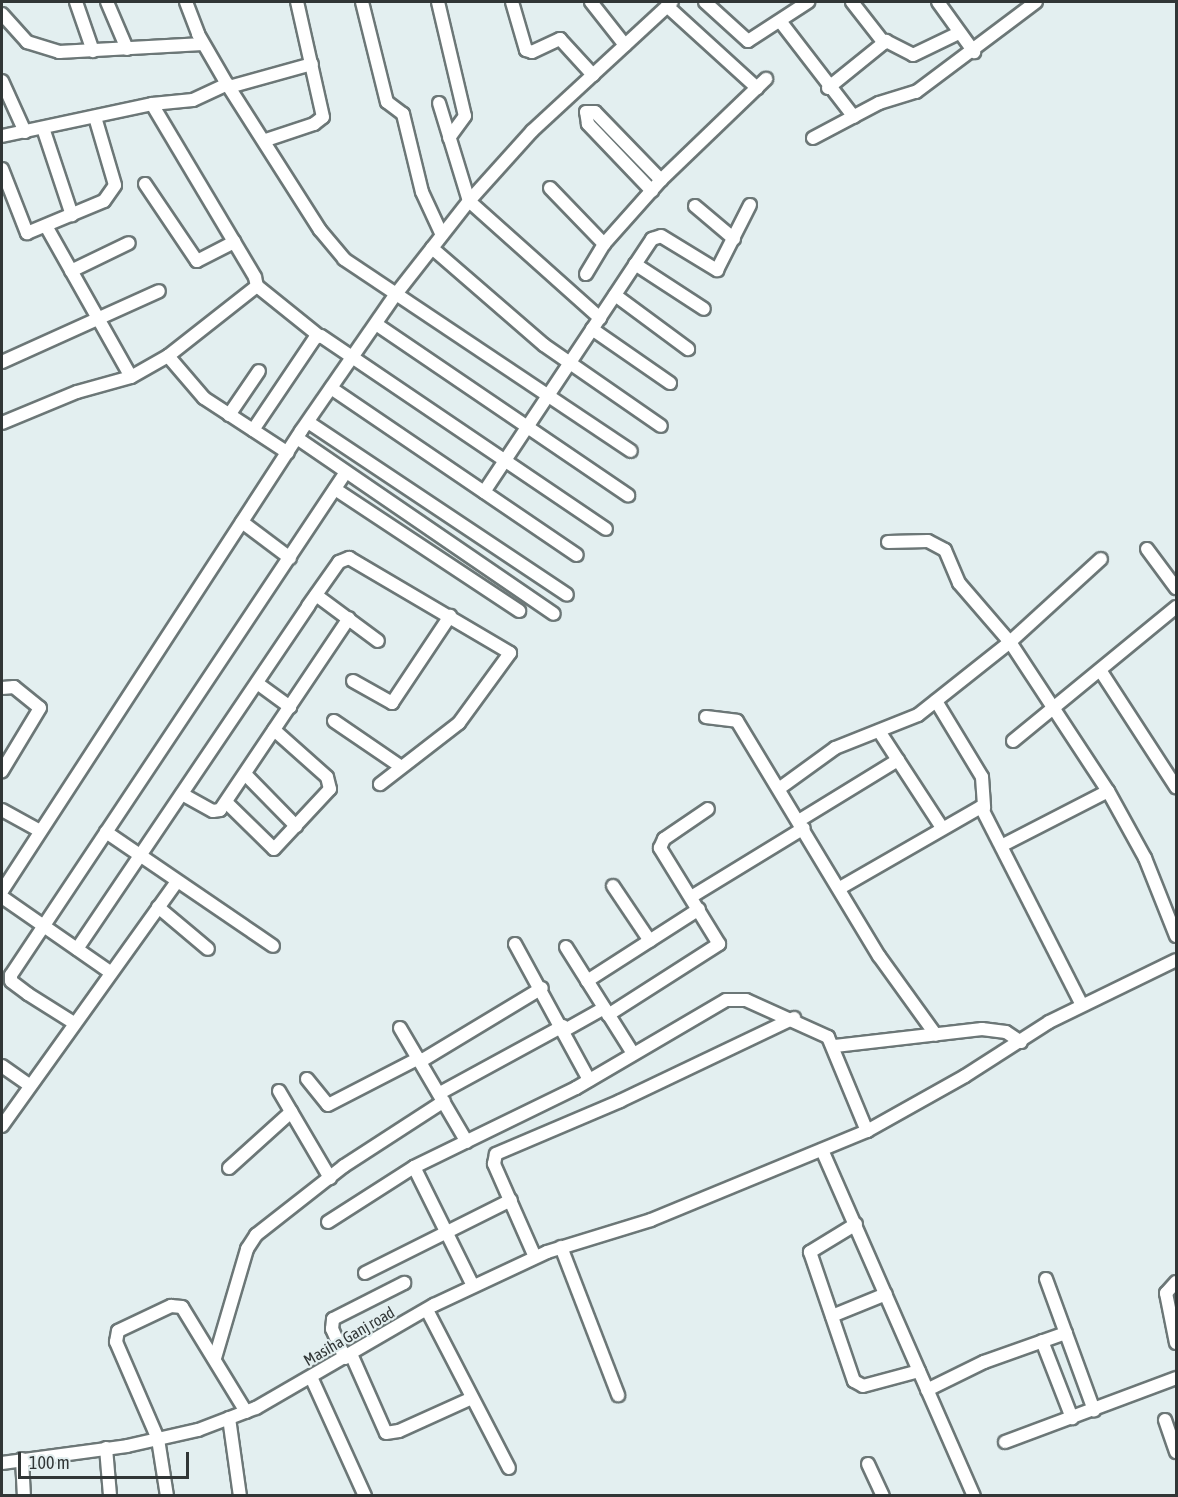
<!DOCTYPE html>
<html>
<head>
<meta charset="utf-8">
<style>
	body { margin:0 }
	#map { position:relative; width:1178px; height:1497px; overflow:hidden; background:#e3eff0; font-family:"Asap Condensed",sans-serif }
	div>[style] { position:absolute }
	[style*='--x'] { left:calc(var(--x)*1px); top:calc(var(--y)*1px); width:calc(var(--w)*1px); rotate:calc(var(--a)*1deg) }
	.roads { filter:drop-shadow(2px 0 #6c7777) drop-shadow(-2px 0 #6c7777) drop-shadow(0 2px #6c7777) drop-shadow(0 -2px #6c7777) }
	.minor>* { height:12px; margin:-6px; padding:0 6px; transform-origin:6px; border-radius:6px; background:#fff }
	span { translate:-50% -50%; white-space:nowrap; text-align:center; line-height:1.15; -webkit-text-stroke:4.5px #e3eff0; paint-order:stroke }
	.street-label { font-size:16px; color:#313636 }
	.frame { position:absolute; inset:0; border:3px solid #313636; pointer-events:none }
	.scale { position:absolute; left:18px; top:1452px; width:171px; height:27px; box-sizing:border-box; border:3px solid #313636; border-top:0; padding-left:8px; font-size:18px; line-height:21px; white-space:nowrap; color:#313636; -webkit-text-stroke:4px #e3eff0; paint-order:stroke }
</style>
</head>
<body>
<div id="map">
	<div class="roads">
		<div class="minor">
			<div style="--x:76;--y:2;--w:52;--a:70.9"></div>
			<div style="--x:107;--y:2;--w:51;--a:66.9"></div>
			<div style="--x:186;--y:2;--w:34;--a:69"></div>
			<div style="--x:198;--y:34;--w:58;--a:59.9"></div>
			<div style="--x:227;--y:84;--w:173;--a:57.5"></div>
			<div style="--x:320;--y:230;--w:38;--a:50"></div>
			<div style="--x:344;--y:259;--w:345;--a:33.8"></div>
			<div style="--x:362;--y:2;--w:103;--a:76"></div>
			<div style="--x:387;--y:102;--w:20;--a:37"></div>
			<div style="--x:403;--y:114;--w:80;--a:76.3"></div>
			<div style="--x:422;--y:192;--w:47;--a:65.1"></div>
			<div style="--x:438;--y:2;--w:117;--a:76.7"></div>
			<div style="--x:465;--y:116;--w:27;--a:126"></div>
			<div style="--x:512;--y:2;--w:50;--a:73.7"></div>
			<div style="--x:526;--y:50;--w:6;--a:18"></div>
			<div style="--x:532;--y:52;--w:31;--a:-25"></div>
			<div style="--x:560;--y:39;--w:49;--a:47.5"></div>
			<div style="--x:591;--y:2;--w:55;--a:51.7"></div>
			<div style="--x:705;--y:2;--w:58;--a:42.2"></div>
			<div style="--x:748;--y:41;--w:72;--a:-33"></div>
			<div style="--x:852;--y:2;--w:52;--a:52"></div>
			<div style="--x:938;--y:2;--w:62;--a:54.2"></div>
			<div style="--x:667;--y:6;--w:122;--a:42.3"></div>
			<div style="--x:2;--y:14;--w:38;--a:48"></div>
			<div style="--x:27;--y:42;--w:34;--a:17"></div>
			<div style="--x:59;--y:52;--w:144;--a:-3.2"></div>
			<div style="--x:780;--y:21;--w:121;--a:52.4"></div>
			<div style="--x:2;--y:81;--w:56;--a:65.7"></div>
			<div style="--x:229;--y:87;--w:86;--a:-15.5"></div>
			<div style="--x:828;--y:88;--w:75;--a:-39"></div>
			<div style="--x:886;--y:41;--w:30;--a:27"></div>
			<div style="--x:913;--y:55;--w:51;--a:-25.6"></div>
			<div style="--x:439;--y:103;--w:102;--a:73"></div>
			<div style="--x:469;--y:201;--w:176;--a:41.8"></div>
			<div style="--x:43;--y:128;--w:92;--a:71.6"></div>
			<div style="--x:2;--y:136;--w:153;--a:-12"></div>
			<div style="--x:152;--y:104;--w:41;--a:-5.6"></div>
			<div style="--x:193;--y:100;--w:38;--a:-25"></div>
			<div style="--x:813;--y:138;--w:75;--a:-27.9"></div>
			<div style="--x:879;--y:103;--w:39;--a:-17"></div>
			<div style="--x:916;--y:92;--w:150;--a:-36.9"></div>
			<div style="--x:266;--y:140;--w:51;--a:-18.4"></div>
			<div style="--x:314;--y:124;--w:11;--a:-38"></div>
			<div style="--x:323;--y:117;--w:118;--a:-102.7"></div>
			<div style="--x:2;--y:169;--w:69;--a:68.7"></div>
			<div style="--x:27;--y:233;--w:83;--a:-22.6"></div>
			<div style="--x:104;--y:201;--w:19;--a:-55"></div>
			<div style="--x:115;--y:185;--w:71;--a:-106.4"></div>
			<div style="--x:145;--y:184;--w:93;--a:56"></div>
			<div style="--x:197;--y:261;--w:42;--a:-27.2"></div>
			<div style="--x:550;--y:188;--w:78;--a:46"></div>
			<div style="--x:652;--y:191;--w:93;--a:-133.7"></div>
			<div style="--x:588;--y:124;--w:12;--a:-99"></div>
			<div style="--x:586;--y:112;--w:9;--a:0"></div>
			<div style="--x:595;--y:112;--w:95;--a:45.9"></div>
			<div style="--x:695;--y:206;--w:51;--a:40.2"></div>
			<div style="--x:46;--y:226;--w:173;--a:60.6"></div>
			<div style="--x:432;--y:248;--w:148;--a:40.9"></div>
			<div style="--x:544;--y:345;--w:142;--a:34.7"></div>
			<div style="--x:635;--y:264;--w:82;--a:33.1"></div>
			<div style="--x:71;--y:271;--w:64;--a:-25.8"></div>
			<div style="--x:586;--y:274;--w:35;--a:-59"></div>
			<div style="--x:604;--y:244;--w:86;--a:-48.3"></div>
			<div style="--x:661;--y:180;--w:146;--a:-43.9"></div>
			<div style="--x:257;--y:286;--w:78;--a:38.8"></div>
			<div style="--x:615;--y:295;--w:91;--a:36.5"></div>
			<div style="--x:376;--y:324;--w:305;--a:34.2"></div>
			<div style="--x:592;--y:329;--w:95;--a:34.7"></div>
			<div style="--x:168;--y:356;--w:55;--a:49.4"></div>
			<div style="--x:204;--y:398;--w:100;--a:33.2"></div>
			<div style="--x:2;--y:362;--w:172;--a:-24.3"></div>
			<div style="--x:331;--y:388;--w:297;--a:34.2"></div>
			<div style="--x:229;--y:415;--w:53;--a:-55.7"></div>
			<div style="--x:308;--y:422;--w:311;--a:33.7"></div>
			<div style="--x:2;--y:423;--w:81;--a:-22.5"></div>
			<div style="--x:77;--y:392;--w:56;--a:-15.5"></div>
			<div style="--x:131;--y:377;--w:43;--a:-29.6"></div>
			<div style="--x:168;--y:356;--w:113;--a:-38.2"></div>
			<div style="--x:257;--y:286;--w:9;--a:-103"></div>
			<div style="--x:255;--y:277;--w:201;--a:-120.8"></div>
			<div style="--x:253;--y:430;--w:111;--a:-56"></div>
			<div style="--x:315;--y:338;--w:6;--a:-18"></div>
			<div style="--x:321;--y:336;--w:344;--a:34.1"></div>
			<div style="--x:297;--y:438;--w:311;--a:34.4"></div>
			<div style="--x:335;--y:489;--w:221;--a:33.5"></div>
			<div style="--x:484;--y:492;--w:304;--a:-56.4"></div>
			<div style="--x:652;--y:239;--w:9;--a:-18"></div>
			<div style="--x:661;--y:236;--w:66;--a:31.3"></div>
			<div style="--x:717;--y:270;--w:73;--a:-63.1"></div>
			<div style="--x:242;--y:522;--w:60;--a:36.9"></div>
			<div style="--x:888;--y:542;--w:40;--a:-1.4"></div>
			<div style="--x:928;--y:541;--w:19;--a:28"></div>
			<div style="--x:945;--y:550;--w:36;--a:67"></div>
			<div style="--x:959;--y:583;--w:78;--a:49.2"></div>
			<div style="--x:1010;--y:642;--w:178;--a:56.7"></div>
			<div style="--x:1108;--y:791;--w:77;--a:61.1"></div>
			<div style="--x:1145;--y:858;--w:84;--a:68.3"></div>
			<div style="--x:1147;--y:549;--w:49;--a:53.4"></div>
			<div style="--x:316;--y:595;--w:77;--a:36.6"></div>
			<div style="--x:1100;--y:670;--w:140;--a:57"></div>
			<div style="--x:353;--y:681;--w:45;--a:29.4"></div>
			<div style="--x:392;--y:703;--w:105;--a:-56.3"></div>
			<div style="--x:257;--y:683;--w:41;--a:36"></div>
			<div style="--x:2;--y:688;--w:12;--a:-5"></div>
			<div style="--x:14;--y:687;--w:33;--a:39"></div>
			<div style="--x:40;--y:708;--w:74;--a:121.1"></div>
			<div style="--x:936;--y:701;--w:89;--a:58.8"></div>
			<div style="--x:982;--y:777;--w:31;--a:86"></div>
			<div style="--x:706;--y:717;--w:31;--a:7"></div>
			<div style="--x:737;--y:721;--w:275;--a:58.9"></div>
			<div style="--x:879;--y:956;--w:97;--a:54.2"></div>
			<div style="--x:334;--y:721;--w:80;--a:34.3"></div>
			<div style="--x:879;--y:731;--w:113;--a:56.9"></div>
			<div style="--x:1013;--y:741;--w:211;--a:-39.4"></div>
			<div style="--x:245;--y:774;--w:73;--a:45.6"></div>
			<div style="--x:780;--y:788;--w:68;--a:-36"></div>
			<div style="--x:835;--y:748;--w:89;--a:-21.7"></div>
			<div style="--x:918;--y:715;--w:117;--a:-38.4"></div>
			<div style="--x:1010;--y:642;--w:123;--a:-42.4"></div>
			<div style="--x:182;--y:794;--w:35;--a:29"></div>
			<div style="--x:213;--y:811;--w:7;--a:-8"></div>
			<div style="--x:220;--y:810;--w:231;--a:-56.1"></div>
			<div style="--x:226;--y:802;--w:67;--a:44.4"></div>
			<div style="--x:274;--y:849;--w:82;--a:-47"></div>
			<div style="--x:330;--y:789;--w:12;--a:-104"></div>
			<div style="--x:327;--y:777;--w:71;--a:-138.4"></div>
			<div style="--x:2;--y:810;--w:43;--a:28.9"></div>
			<div style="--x:800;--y:820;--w:115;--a:-31.5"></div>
			<div style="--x:106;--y:832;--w:202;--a:34.3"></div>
			<div style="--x:1003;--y:845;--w:118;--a:-27.2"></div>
			<div style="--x:613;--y:886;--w:66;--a:56.1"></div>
			<div style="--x:840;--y:888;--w:163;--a:-29.9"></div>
			<div style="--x:981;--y:807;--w:222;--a:63"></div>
			<div style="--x:2;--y:891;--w:549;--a:-56.98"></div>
			<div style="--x:301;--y:431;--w:167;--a:-55.3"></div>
			<div style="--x:396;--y:294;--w:118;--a:-51.9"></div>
			<div style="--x:469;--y:201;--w:94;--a:-48"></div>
			<div style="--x:532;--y:131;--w:190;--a:-42.7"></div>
			<div style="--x:2;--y:897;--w:131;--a:34.8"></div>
			<div style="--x:691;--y:897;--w:132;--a:-31.4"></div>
			<div style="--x:158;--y:907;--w:65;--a:40"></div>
			<div style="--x:515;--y:944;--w:155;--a:61.4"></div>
			<div style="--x:566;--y:947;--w:124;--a:57.8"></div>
			<div style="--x:77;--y:949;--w:414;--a:-56"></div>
			<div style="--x:308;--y:606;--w:54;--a:-54.8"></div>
			<div style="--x:339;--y:562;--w:11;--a:-22"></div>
			<div style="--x:349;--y:558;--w:187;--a:30.5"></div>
			<div style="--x:510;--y:653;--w:87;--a:126.1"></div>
			<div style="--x:459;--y:723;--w:100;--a:142.3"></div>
			<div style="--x:587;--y:981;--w:133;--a:-32.7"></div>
			<div style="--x:608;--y:1015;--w:132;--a:-32.6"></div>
			<div style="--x:719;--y:944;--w:113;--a:-121.6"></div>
			<div style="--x:660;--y:848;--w:10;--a:-66"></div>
			<div style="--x:664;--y:839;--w:53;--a:-34.3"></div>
			<div style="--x:74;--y:1023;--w:54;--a:-147.8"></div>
			<div style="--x:28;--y:994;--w:21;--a:-143"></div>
			<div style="--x:11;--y:981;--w:6;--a:-90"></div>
			<div style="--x:11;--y:975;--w:604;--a:-56.34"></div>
			<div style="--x:400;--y:1028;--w:132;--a:59.6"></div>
			<div style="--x:565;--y:1030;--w:45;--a:-29.4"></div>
			<div style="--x:835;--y:1046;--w:148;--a:-6.6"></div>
			<div style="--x:982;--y:1029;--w:24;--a:7"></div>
			<div style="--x:1006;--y:1032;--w:18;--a:34"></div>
			<div style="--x:421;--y:1061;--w:141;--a:-31.1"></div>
			<div style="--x:2;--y:1066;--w:32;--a:35"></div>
			<div style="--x:307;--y:1079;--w:33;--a:51"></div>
			<div style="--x:328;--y:1105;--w:102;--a:-27.3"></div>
			<div style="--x:279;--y:1091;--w:101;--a:59.6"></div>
			<div style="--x:440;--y:1093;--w:140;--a:-28.6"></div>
			<div style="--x:2;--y:1126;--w:300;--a:-54.4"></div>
			<div style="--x:822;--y:1150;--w:378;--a:66.3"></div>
			<div style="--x:414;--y:1167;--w:133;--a:63.6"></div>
			<div style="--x:229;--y:1168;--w:84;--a:-42.1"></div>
			<div style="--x:328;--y:1222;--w:102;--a:-32.6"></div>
			<div style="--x:414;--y:1167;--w:180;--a:-26"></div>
			<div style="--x:576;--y:1088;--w:174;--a:-30.4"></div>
			<div style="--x:726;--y:1000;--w:20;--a:0"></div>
			<div style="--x:746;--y:1000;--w:90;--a:24.3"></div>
			<div style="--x:828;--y:1037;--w:102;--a:67.5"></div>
			<div style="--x:856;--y:1224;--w:54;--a:148.7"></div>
			<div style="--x:810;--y:1252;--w:136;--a:71.2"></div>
			<div style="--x:854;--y:1381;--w:10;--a:29"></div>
			<div style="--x:863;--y:1386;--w:58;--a:-15"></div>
			<div style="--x:561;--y:1247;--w:159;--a:68.9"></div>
			<div style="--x:535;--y:1257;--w:102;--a:-113.8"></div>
			<div style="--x:494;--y:1164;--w:10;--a:-79"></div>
			<div style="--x:496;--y:1154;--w:135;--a:-23.1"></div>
			<div style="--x:620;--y:1101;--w:193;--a:-25.5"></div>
			<div style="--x:365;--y:1273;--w:163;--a:-26.6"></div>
			<div style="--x:1046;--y:1279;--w:140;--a:69.9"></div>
			<div style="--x:1176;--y:1282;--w:15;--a:132"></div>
			<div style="--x:1166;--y:1293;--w:51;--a:78.7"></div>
			<div style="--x:427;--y:1310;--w:178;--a:62.6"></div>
			<div style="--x:832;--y:1316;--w:58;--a:-22.2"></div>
			<div style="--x:1042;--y:1341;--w:83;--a:68.7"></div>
			<div style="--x:351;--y:1354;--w:86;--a:66.1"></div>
			<div style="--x:386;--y:1433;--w:13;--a:-9"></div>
			<div style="--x:399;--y:1431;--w:78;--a:-24.3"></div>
			<div style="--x:215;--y:1358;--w:114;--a:-73.6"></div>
			<div style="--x:247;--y:1249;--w:17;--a:-57"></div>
			<div style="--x:256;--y:1235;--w:112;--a:-38.1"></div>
			<div style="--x:344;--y:1166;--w:119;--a:-33"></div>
			<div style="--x:345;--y:1358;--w:32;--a:-114"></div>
			<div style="--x:332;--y:1329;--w:10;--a:-84"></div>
			<div style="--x:333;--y:1319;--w:80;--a:-26.9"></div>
			<div style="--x:311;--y:1377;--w:131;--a:65.6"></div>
			<div style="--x:927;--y:1390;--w:64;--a:-26.2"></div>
			<div style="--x:984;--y:1362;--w:87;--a:-19.5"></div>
			<div style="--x:229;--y:1418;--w:79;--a:82"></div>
			<div style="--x:1165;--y:1420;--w:34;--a:71"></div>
			<div style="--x:1005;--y:1442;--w:183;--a:-20.5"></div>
			<div style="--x:106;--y:1448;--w:48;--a:85.2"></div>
			<div style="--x:22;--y:1459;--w:37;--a:87"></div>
			<div style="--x:2;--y:1463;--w:126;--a:-7.7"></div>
			<div style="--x:127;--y:1446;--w:73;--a:-12.7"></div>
			<div style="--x:198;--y:1430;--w:62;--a:-20.8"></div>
			<div style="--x:256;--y:1408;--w:206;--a:-30.1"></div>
			<div style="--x:434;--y:1305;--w:125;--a:-25.1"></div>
			<div style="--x:547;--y:1252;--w:109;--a:-17.1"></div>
			<div style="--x:651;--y:1220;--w:234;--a:-22.4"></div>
			<div style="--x:867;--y:1131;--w:112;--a:-29.3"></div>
			<div style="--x:965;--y:1076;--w:100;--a:-32.7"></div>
			<div style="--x:1049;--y:1022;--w:141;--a:-26"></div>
			<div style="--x:868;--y:1464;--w:35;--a:65"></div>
			<div style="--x:167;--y:1496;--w:58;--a:-99"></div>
			<div style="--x:158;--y:1439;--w:106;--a:-113.4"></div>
			<div style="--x:116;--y:1342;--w:11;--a:-80"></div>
			<div style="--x:118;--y:1331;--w:59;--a:-25.3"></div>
			<div style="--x:171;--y:1306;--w:11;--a:5"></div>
			<div style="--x:182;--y:1307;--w:123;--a:58.6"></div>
		</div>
	</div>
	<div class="street-label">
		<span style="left:349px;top:1336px;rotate:-30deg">Masiha Ganj road</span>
	</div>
	<div class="frame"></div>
	<div class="scale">100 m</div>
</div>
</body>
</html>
